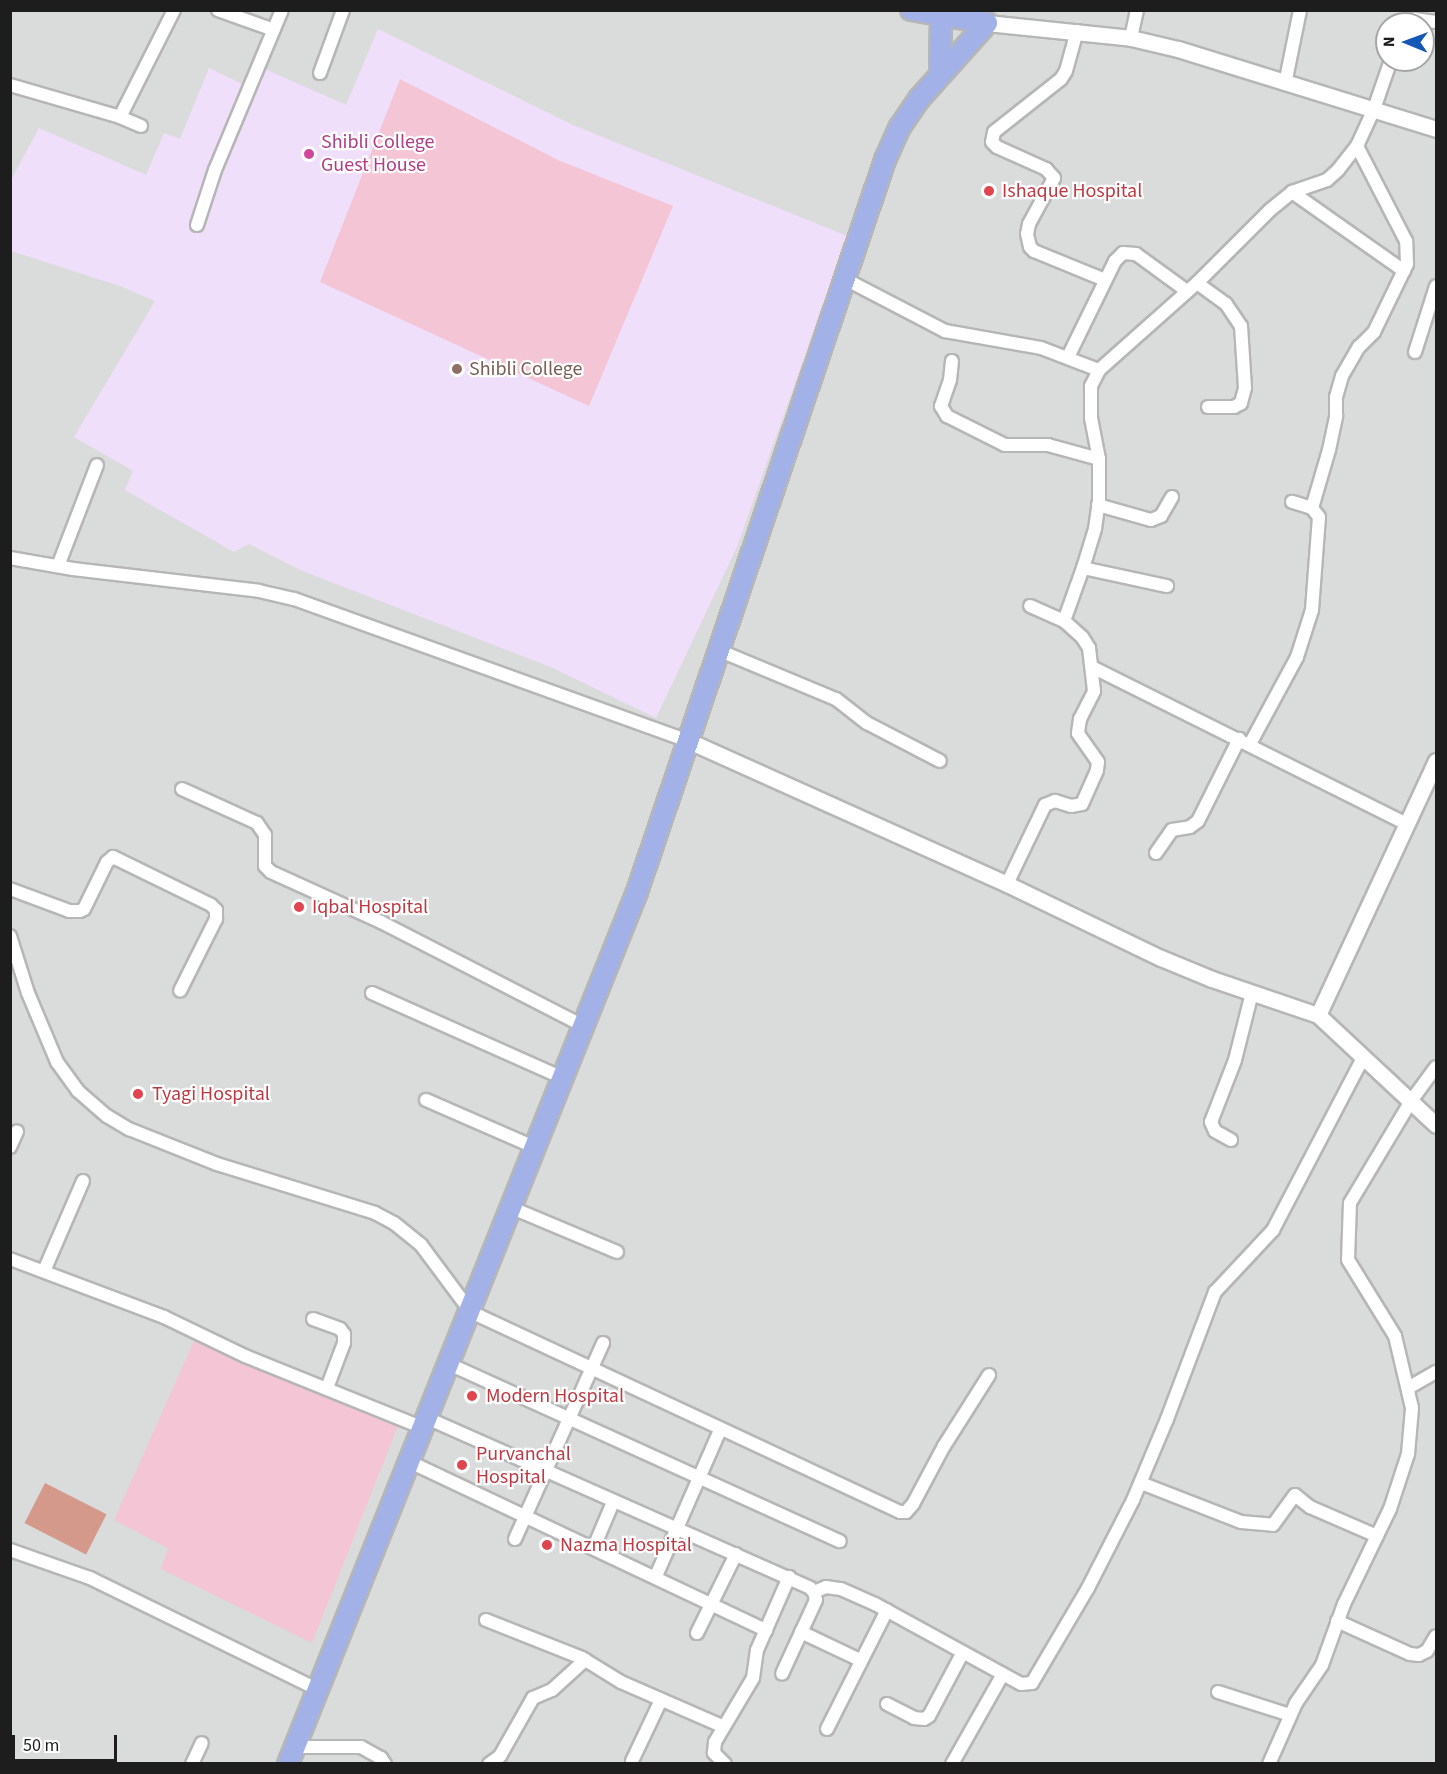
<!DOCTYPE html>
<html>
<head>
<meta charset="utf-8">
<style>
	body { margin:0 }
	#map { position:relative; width:1447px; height:1774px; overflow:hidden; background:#e7e4ed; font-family:"Source Sans 3",sans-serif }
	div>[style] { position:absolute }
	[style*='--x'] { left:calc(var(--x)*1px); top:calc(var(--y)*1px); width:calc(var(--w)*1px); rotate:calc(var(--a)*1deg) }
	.residential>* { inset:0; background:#dadbdb }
	.education>* { inset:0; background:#f0dffb }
	.park>* { inset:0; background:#f3c5d5 }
	.pitch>* { inset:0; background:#d4998a; transform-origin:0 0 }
	.roads { filter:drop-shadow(2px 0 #b6b6b6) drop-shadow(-2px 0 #b6b6b6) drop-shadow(0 2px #b6b6b6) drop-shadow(0 -2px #b6b6b6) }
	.minor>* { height:12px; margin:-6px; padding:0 6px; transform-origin:6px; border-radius:6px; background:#fff }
	.tertiary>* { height:15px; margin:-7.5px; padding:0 7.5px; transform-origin:7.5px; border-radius:7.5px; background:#fff }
	.trunk>* { height:20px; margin:-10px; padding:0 10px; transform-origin:10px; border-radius:10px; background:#a2b2e8 }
	.dots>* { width:16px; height:16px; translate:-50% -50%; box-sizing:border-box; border:3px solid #fff; border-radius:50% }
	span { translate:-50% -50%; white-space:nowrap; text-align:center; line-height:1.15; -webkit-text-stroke:4.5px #fff; paint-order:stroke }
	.hotel-label { font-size:20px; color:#b23c85 }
	.left { translate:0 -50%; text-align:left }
	.health-label { font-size:20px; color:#be3a42 }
	.education-label { font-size:20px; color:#785e54 }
	.frame { position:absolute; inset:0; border:12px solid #1d1d1d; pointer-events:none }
	.north { position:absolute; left:1375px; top:12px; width:60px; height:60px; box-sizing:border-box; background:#fff; border:2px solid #a5a5a5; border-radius:50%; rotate:271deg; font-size:16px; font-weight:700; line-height:24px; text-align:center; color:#1d1d1d }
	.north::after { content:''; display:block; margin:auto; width:21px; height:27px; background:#1557b6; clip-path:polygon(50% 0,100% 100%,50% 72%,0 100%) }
	.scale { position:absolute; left:12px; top:1735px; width:105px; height:27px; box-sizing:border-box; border:3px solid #1d1d1d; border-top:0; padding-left:8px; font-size:18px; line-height:21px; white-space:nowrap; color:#1d1d1d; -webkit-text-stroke:4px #fff; paint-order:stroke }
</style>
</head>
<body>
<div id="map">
	<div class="residential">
		<div style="clip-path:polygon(evenodd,11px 11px,1436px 11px,1436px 1763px,11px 1763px,11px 11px,1387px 24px,1423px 24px,1423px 60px,1387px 60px,1387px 24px)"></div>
	</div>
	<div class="education">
		<div style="clip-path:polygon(378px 29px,573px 125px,847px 236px,737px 547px,656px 718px,553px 668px,300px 570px,249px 544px,234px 552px,125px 490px,133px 471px,74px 437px,155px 301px,120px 286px,11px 251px,10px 182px,39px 128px,146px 175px,164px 133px,180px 139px,209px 68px,244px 85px,265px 69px,346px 105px)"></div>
	</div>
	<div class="park">
		<div style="clip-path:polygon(400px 79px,558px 160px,673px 206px,589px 406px,320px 282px)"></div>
		<div style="clip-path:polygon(195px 1339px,401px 1418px,312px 1643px,161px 1569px,168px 1548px,114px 1520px)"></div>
	</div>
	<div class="pitch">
		<div style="left:45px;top:1483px;width:69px;height:45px;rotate:27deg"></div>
	</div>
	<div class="roads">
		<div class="minor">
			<div style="--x:218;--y:10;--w:59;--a:19.7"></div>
			<div style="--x:1407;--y:24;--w:9;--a:-36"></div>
			<div style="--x:1414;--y:19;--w:22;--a:8"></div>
			<div style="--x:1077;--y:31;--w:41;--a:105.4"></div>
			<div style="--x:1066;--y:71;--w:9;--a:122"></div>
			<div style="--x:1061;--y:79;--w:85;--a:141.7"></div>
			<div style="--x:994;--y:132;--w:10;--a:101"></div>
			<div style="--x:992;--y:142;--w:7;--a:45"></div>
			<div style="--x:997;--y:147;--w:54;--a:24.2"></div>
			<div style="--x:1046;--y:169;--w:12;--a:48"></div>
			<div style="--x:1054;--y:178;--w:52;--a:118.5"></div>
			<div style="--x:1029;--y:224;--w:10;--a:101"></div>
			<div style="--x:1027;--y:234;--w:13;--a:77"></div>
			<div style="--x:1030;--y:247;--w:6;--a:45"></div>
			<div style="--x:1034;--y:251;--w:77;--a:22.2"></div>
			<div style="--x:1131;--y:38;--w:29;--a:-78"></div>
			<div style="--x:320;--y:73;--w:67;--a:-69.9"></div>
			<div style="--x:1285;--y:84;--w:76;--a:-78.5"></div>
			<div style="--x:10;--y:85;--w:115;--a:16.2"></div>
			<div style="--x:141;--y:126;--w:23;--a:-157"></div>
			<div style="--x:120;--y:117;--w:120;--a:-63.2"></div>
			<div style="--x:1292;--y:192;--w:137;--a:35.2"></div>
			<div style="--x:197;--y:225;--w:58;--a:-71.9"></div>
			<div style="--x:215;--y:170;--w:173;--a:-67.3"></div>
			<div style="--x:845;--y:279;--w:113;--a:27.5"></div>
			<div style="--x:945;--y:331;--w:97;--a:10"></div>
			<div style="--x:1041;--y:348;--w:62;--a:20.8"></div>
			<div style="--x:1197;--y:283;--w:36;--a:36"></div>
			<div style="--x:1226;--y:304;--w:27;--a:56"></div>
			<div style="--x:1241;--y:326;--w:62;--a:86.3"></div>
			<div style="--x:1245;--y:388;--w:16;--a:105"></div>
			<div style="--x:1241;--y:403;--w:8;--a:150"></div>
			<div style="--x:1234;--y:407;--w:26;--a:180"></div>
			<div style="--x:1415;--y:352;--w:69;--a:-72.3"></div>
			<div style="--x:1068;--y:357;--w:107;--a:-63.9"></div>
			<div style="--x:1115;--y:261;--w:11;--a:-45"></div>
			<div style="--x:1123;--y:253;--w:13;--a:4"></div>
			<div style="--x:1136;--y:254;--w:63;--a:36"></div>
			<div style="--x:952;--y:361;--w:19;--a:96"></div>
			<div style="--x:950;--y:380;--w:28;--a:109"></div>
			<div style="--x:941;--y:406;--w:12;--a:59"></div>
			<div style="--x:947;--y:416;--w:65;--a:26.6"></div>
			<div style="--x:1005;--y:445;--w:43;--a:0"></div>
			<div style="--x:1048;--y:445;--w:53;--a:15.4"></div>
			<div style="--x:1098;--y:505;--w:55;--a:15.8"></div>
			<div style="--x:1151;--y:520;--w:11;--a:-22"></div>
			<div style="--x:1161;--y:516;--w:22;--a:-60"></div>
			<div style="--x:1312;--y:508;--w:60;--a:-73.7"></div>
			<div style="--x:1329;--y:450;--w:35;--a:-78"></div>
			<div style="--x:1336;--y:416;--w:19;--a:-90"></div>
			<div style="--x:1336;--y:397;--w:22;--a:-74"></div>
			<div style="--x:1342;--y:376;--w:34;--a:-60"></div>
			<div style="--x:1359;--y:347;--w:21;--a:-45"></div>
			<div style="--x:1374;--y:332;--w:76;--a:-64.1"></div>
			<div style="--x:1407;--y:264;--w:23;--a:-92"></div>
			<div style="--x:1406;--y:241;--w:107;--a:-117.3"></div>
			<div style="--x:10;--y:558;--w:64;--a:9.9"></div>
			<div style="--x:73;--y:569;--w:187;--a:6.7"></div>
			<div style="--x:259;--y:591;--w:36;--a:13"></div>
			<div style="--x:294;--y:599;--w:422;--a:19.8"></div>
			<div style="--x:58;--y:566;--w:108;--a:-68.9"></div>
			<div style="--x:1083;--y:568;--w:86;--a:12.1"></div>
			<div style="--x:1064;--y:621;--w:56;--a:-70.3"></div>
			<div style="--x:1083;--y:568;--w:41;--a:-72.9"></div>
			<div style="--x:1095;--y:529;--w:29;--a:-82"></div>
			<div style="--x:1099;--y:500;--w:41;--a:-90"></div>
			<div style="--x:1099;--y:459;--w:42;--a:-101"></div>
			<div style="--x:1091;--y:418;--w:32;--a:-90"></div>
			<div style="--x:1091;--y:386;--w:18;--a:-63"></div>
			<div style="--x:1099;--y:370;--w:131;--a:-41.6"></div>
			<div style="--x:1197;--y:283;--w:103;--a:-45"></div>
			<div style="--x:1270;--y:210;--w:28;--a:-39"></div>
			<div style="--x:1292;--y:192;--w:37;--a:-19"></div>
			<div style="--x:1327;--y:180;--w:15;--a:-42"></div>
			<div style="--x:1338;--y:170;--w:31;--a:-52"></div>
			<div style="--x:1357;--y:146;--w:41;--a:-65.3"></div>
			<div style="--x:1374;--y:109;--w:52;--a:-70.9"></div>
			<div style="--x:718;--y:650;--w:128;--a:22.6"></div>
			<div style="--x:836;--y:699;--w:39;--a:38"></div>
			<div style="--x:867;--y:723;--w:82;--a:27.5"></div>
			<div style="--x:1092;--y:667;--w:352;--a:26.5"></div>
			<div style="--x:1250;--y:744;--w:99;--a:-61.6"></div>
			<div style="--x:1297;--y:657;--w:49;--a:-72.3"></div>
			<div style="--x:1312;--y:610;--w:93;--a:-85.7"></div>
			<div style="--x:1319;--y:517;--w:11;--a:-128"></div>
			<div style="--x:1312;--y:508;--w:21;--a:-163"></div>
			<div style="--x:182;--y:789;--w:82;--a:24.4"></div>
			<div style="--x:257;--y:823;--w:14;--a:56"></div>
			<div style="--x:265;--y:835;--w:31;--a:90"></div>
			<div style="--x:265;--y:866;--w:8;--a:45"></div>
			<div style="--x:271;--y:872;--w:121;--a:24.4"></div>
			<div style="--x:381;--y:922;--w:227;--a:27.2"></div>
			<div style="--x:1156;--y:853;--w:28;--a:-55"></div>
			<div style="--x:1172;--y:830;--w:18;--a:-9"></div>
			<div style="--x:1190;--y:827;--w:10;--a:-37"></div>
			<div style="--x:1198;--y:821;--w:92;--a:-63.4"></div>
			<div style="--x:1007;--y:884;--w:88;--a:-64.3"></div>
			<div style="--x:1045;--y:805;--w:11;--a:-22"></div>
			<div style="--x:1055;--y:801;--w:17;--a:17"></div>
			<div style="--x:1071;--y:806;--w:11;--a:-10"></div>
			<div style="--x:1082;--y:804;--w:37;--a:-66"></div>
			<div style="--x:1097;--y:770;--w:8;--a:-83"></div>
			<div style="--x:1098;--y:762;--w:35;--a:-125"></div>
			<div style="--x:1078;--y:733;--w:14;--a:-82"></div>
			<div style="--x:1080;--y:719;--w:31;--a:-63"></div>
			<div style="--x:1094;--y:691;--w:43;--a:-96.6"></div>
			<div style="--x:1089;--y:648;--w:13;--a:-122"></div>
			<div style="--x:1082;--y:637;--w:24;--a:-138"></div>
			<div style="--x:1064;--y:621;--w:37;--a:-156"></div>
			<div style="--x:10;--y:889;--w:63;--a:20.4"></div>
			<div style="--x:69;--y:911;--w:11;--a:0"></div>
			<div style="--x:80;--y:911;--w:4;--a:-27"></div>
			<div style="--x:84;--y:909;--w:52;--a:-63.9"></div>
			<div style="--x:107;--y:862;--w:8;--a:-40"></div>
			<div style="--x:113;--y:857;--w:109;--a:26.1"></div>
			<div style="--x:211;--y:905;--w:7;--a:45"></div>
			<div style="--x:216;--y:910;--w:9;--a:90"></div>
			<div style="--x:216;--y:919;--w:80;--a:116.6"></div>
			<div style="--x:10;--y:936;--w:60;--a:72.5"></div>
			<div style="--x:28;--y:993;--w:75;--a:67.2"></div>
			<div style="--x:57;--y:1062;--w:36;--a:54"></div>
			<div style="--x:78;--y:1091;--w:38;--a:41"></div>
			<div style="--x:107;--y:1116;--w:26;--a:31"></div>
			<div style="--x:129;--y:1129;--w:95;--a:21.7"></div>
			<div style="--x:217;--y:1164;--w:165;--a:17.2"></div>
			<div style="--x:375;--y:1213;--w:21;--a:28"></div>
			<div style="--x:394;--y:1223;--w:35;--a:39"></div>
			<div style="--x:421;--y:1245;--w:84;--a:53.3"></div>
			<div style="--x:471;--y:1312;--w:473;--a:25"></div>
			<div style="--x:900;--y:1512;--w:6;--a:0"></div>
			<div style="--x:906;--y:1512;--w:11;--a:-49"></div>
			<div style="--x:913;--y:1504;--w:66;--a:-61.9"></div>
			<div style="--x:944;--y:1446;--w:84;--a:-57.6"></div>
			<div style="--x:372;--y:993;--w:207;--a:24"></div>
			<div style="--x:426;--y:1100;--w:118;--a:23.5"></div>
			<div style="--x:1231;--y:1140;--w:18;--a:-151"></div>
			<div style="--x:1215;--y:1131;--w:10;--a:-114"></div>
			<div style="--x:1211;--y:1122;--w:66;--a:-68.8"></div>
			<div style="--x:1235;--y:1060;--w:69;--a:-75.8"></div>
			<div style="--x:10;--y:1147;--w:17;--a:-66"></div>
			<div style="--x:510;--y:1207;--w:116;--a:22.8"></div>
			<div style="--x:10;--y:1259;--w:165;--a:20.6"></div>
			<div style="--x:164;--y:1317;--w:90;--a:25.7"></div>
			<div style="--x:245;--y:1356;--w:192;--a:22"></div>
			<div style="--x:44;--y:1271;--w:98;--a:-66.6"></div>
			<div style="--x:313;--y:1319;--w:29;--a:20"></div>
			<div style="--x:340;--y:1329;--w:6;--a:51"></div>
			<div style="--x:344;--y:1334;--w:9;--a:90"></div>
			<div style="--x:344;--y:1343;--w:48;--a:110.7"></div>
			<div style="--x:449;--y:1364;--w:429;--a:24.4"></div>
			<div style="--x:1408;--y:1388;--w:32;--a:-30"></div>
			<div style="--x:427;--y:1418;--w:419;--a:23.9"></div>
			<div style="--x:810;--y:1588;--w:6;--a:45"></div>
			<div style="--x:814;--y:1592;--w:8;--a:76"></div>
			<div style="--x:816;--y:1600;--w:81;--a:114.7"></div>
			<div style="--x:410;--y:1462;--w:394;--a:25.3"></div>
			<div style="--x:1141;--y:1483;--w:107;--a:21.3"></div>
			<div style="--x:1241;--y:1522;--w:32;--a:5"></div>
			<div style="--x:1273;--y:1525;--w:37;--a:-54"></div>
			<div style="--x:1295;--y:1495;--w:19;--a:39"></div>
			<div style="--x:1310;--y:1507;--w:73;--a:23.4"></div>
			<div style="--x:515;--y:1539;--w:215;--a:-65.8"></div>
			<div style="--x:594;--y:1547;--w:49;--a:-67.1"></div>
			<div style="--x:10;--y:1550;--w:85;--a:19.3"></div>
			<div style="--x:90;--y:1578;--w:253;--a:26.1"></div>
			<div style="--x:656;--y:1576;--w:159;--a:-66.3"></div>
			<div style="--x:814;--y:1592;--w:13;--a:-23"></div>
			<div style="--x:826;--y:1587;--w:15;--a:8"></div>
			<div style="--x:841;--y:1589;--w:37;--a:24"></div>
			<div style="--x:875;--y:1604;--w:166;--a:28.7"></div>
			<div style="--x:1021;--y:1684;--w:11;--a:-5"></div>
			<div style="--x:1032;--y:1683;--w:110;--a:-59.5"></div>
			<div style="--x:1088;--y:1588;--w:99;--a:-62.9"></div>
			<div style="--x:1133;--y:1500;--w:88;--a:-67.2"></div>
			<div style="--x:1167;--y:1419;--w:136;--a:-69.3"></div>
			<div style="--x:1215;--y:1292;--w:85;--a:-46.9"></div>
			<div style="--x:1273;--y:1230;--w:196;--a:-62.4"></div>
			<div style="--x:486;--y:1620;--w:103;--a:21.6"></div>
			<div style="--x:582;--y:1658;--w:46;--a:31.6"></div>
			<div style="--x:621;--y:1682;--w:112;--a:23.6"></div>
			<div style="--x:1337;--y:1621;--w:80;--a:24.3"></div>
			<div style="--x:1410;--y:1654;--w:9;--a:6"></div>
			<div style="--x:1419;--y:1655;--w:9;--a:-27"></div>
			<div style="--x:1427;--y:1651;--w:17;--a:-59"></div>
			<div style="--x:801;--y:1632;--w:65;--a:25.4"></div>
			<div style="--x:697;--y:1633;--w:88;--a:-63.7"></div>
			<div style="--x:1218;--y:1692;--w:76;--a:17.7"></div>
			<div style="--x:887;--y:1704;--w:30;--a:27"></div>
			<div style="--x:914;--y:1718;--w:10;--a:6"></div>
			<div style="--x:924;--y:1719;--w:6;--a:-31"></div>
			<div style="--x:929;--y:1716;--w:72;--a:-62"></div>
			<div style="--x:827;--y:1729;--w:133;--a:-63.2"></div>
			<div style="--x:295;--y:1747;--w:66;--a:0"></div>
			<div style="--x:361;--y:1747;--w:23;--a:29"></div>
			<div style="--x:381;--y:1758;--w:7;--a:56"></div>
			<div style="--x:632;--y:1761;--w:68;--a:-64.6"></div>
			<div style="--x:192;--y:1764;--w:23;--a:-65"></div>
			<div style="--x:489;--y:1764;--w:14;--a:-36"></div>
			<div style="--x:500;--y:1756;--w:67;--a:-60.4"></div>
			<div style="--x:533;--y:1698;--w:21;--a:-23"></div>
			<div style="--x:552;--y:1690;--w:45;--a:-42.3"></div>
			<div style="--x:725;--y:1764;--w:16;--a:-135"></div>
			<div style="--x:714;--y:1753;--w:11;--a:-85"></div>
			<div style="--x:715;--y:1742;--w:74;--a:-59.3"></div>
			<div style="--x:753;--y:1678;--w:28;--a:-82"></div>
			<div style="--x:757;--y:1650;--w:80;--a:-66.3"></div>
			<div style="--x:952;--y:1764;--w:103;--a:-60.5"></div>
			<div style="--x:1269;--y:1764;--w:67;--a:-66.1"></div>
			<div style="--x:1296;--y:1703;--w:46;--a:-55.6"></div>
			<div style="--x:1322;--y:1665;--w:65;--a:-70.2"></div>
			<div style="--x:1344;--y:1604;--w:106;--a:-64.2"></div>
			<div style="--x:1390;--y:1509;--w:58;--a:-71.9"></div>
			<div style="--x:1408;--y:1454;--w:46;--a:-85"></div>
			<div style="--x:1412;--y:1408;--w:74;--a:-103.3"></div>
			<div style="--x:1395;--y:1336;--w:89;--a:-121.7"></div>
			<div style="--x:1348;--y:1260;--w:57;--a:-88"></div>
			<div style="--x:1350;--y:1203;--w:119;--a:-59.1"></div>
			<div style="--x:1411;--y:1101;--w:42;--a:-53.7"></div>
		</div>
		<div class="tertiary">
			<div style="--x:987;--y:23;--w:145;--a:5.9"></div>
			<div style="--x:1131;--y:38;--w:48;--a:13.2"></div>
			<div style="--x:1178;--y:49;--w:270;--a:17.2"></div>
			<div style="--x:691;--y:742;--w:346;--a:24.2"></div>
			<div style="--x:1007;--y:884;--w:171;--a:25.7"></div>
			<div style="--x:1161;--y:958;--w:55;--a:22.4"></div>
			<div style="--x:1212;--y:979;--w:112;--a:18.8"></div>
			<div style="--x:1318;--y:1015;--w:280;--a:-65.1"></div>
			<div style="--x:1318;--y:1015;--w:161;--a:43"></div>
		</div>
		<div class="trunk">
			<div style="--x:911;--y:10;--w:77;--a:9.7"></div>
			<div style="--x:940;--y:73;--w:57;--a:-89"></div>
			<div style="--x:288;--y:1764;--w:939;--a:-68.19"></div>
			<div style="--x:637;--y:892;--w:773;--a:-71.28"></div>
			<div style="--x:885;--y:160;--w:36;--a:-66"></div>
			<div style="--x:900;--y:127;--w:34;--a:-56"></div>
			<div style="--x:919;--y:99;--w:102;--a:-48.2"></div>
		</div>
	</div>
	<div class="dots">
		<div style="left:309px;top:154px;background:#d1479c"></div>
		<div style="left:989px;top:191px;background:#e0444e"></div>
		<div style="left:457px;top:369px;background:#8d6e63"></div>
		<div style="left:299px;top:907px;background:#e0444e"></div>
		<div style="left:138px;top:1094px;background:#e0444e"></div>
		<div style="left:472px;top:1396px;background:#e0444e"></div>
		<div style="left:462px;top:1465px;background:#e0444e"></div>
		<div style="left:547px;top:1545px;background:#e0444e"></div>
	</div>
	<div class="hotel-label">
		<span class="left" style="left:321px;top:154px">Shibli College<br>Guest House</span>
	</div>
	<div class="health-label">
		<span class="left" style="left:1002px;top:191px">Ishaque Hospital</span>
		<span class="left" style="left:312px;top:907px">Iqbal Hospital</span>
		<span class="left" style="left:152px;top:1094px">Tyagi Hospital</span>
		<span class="left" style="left:486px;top:1396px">Modern Hospital</span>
		<span class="left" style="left:476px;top:1466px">Purvanchal<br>Hospital</span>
		<span class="left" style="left:560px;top:1545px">Nazma Hospital</span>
	</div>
	<div class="education-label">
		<span class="left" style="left:469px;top:369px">Shibli College</span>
	</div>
	<div class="frame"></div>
	<div class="north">N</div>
	<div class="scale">50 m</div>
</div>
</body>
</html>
